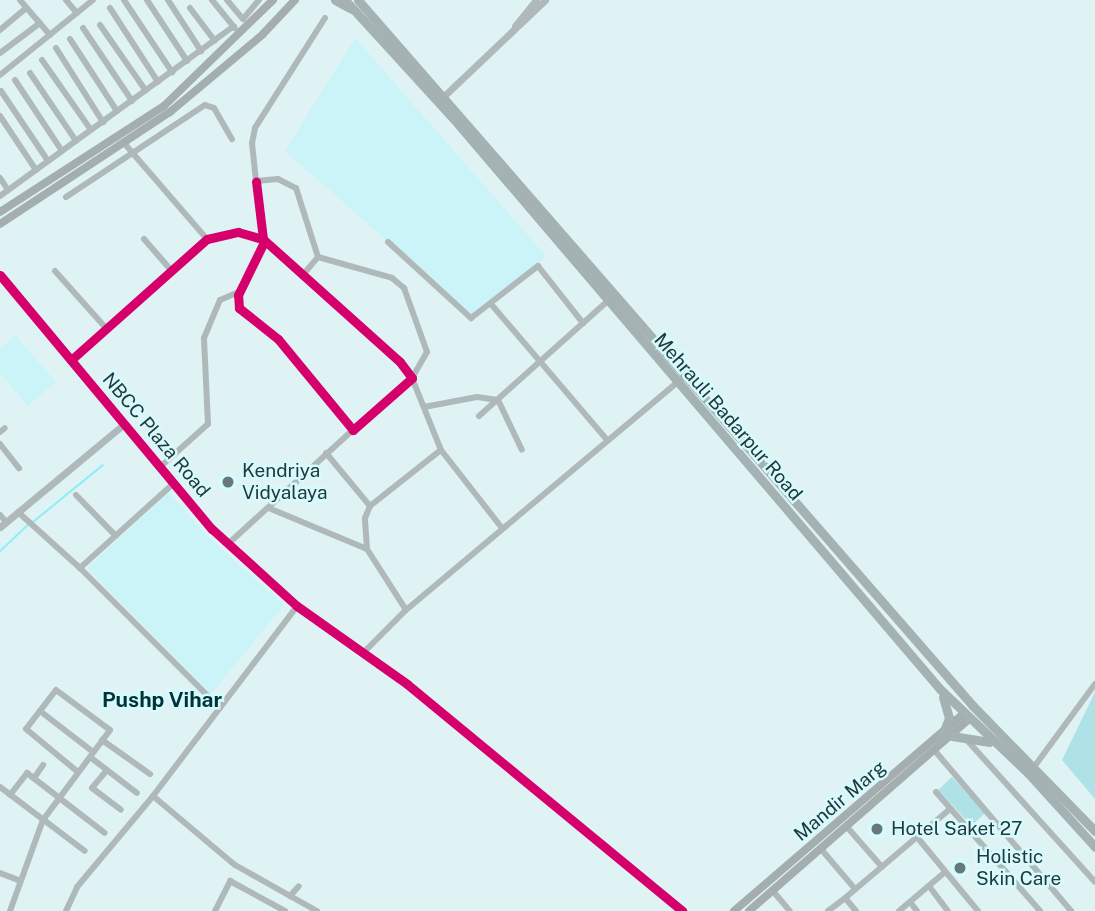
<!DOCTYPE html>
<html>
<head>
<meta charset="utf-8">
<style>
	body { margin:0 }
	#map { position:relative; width:1095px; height:911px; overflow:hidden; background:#dff3f5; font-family:"Public Sans",sans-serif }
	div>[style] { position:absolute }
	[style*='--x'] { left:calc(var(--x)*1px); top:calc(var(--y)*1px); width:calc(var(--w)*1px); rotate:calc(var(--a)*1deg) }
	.built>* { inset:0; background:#caf4f8 }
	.green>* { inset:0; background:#aee2e7; transform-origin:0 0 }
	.stream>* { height:2px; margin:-1px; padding:0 1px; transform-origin:1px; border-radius:1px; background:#8deef8 }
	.minor>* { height:6px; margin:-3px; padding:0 3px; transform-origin:3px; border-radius:3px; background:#b0b9ba }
	.tertiary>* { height:7px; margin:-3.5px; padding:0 3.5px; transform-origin:3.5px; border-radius:3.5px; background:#b0b9ba }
	.secondary>* { height:8px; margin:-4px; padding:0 4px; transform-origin:4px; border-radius:4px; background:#a4aeaf }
	.primary>* { height:9px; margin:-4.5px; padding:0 4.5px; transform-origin:4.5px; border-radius:4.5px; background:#a5b2b3 }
	.cycleway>* { height:9px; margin:-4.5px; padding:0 4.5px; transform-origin:4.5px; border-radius:4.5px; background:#d6006c }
	.dots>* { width:19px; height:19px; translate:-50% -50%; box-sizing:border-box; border:4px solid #d5fbff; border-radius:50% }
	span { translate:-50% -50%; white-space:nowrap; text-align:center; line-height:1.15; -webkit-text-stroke:5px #d5fbff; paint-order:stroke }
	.street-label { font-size:19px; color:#243739 }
	.poi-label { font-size:19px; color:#243739 }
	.left { translate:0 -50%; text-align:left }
	.neighbourhood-label { font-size:21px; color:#003236; font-weight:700 }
</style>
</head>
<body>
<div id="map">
	<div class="built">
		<div style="clip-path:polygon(355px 38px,546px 256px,472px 316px,285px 151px)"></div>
		<div style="clip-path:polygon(15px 335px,56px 382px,28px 406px,0 374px,0 349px)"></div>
		<div style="clip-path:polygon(169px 492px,205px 534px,284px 605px,211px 694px,87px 568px)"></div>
	</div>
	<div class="green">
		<div style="clip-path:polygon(1095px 692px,1095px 799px,1062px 760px)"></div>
		<div style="left:952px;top:777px;width:49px;height:19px;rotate:47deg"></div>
	</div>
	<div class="stream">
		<div style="--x:33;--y:522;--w:90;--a:-39.2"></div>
		<div style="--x:0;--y:551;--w:38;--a:-43"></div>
	</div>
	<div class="minor">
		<div style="--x:20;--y:0;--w:46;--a:49.4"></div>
		<div style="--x:66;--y:0;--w:17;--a:50"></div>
		<div style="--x:124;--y:0;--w:87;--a:56.3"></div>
		<div style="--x:147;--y:0;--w:73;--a:56.7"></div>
		<div style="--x:168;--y:0;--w:61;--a:57.1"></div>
		<div style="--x:212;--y:0;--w:36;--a:51"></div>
		<div style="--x:227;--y:0;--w:25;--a:50"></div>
		<div style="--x:243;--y:19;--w:25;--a:-50"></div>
		<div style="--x:110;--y:8;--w:88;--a:57"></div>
		<div style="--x:190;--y:8;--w:41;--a:52.9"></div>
		<div style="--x:325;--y:18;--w:130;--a:122.5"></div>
		<div style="--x:255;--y:128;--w:15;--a:101"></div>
		<div style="--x:252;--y:143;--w:38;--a:84"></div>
		<div style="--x:256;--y:181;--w:22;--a:-5"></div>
		<div style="--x:278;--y:179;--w:20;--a:27"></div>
		<div style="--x:296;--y:188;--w:72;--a:72.3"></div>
		<div style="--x:318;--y:257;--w:77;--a:15.8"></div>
		<div style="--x:392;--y:278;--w:16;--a:40"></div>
		<div style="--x:404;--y:288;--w:68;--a:70.2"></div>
		<div style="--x:427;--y:352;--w:30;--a:120"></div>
		<div style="--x:412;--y:378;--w:78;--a:68.1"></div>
		<div style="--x:441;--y:450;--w:99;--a:52"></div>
		<div style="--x:100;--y:25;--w:80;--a:55.1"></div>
		<div style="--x:83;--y:28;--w:88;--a:56.1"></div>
		<div style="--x:0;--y:30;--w:34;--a:-40"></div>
		<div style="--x:70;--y:39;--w:86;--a:56.9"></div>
		<div style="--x:56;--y:48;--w:88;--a:57.6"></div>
		<div style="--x:0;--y:53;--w:50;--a:-36.9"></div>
		<div style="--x:42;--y:60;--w:85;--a:55"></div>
		<div style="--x:30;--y:73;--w:82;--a:55.9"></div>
		<div style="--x:0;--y:75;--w:119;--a:-38.9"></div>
		<div style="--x:15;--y:80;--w:85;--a:56.5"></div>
		<div style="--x:1;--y:91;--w:84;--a:56.1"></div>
		<div style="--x:0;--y:116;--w:65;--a:56.3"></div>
		<div style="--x:124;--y:143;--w:127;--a:49.2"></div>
		<div style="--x:0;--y:178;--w:14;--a:56"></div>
		<div style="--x:0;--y:196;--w:289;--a:-36"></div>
		<div style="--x:66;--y:197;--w:167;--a:-33.5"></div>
		<div style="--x:205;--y:105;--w:9;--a:18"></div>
		<div style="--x:214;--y:108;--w:36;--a:60"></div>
		<div style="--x:144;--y:239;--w:40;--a:49"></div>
		<div style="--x:388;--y:242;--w:113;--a:42.5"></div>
		<div style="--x:471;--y:318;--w:85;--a:-37.8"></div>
		<div style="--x:538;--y:266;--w:73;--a:51.7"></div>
		<div style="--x:55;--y:271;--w:76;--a:48.2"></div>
		<div style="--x:302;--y:276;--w:25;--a:-50"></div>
		<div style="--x:491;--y:304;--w:179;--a:49.5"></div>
		<div style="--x:71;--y:360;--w:182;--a:-41.7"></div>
		<div style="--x:207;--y:239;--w:32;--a:-13"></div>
		<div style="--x:238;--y:232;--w:26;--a:16"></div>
		<div style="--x:263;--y:239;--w:184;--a:41.9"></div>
		<div style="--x:400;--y:362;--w:20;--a:53"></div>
		<div style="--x:412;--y:378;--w:79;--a:138.6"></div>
		<div style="--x:353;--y:430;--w:118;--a:-129.5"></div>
		<div style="--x:278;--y:339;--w:50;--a:-141.5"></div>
		<div style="--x:239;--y:308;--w:13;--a:-94"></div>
		<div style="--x:238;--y:295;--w:57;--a:-63.9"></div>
		<div style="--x:263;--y:244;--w:5;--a:-90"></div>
		<div style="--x:263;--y:239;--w:58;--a:-96.9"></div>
		<div style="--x:424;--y:407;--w:54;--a:-10.7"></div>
		<div style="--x:477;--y:397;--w:21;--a:8"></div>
		<div style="--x:498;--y:400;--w:55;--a:64.4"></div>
		<div style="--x:479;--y:416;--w:176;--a:-41.8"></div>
		<div style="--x:0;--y:432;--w:6;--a:-39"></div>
		<div style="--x:0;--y:444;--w:31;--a:52"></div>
		<div style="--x:326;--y:453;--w:69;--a:50.3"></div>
		<div style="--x:160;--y:467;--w:64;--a:-41.9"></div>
		<div style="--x:208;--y:424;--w:86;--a:-92.7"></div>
		<div style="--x:204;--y:338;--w:41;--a:-67.2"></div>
		<div style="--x:220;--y:300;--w:21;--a:-23"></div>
		<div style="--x:174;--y:483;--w:127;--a:137.9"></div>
		<div style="--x:80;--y:568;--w:198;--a:45"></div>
		<div style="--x:76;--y:495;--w:57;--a:45.7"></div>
		<div style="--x:271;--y:509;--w:104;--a:22.6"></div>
		<div style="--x:367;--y:549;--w:72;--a:57.4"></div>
		<div style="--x:18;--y:512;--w:84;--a:42.1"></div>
		<div style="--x:0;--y:515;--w:9;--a:49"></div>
		<div style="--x:228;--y:544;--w:169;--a:-42.4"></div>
		<div style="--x:367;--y:549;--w:31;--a:-94"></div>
		<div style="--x:365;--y:518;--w:13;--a:-67"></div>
		<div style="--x:370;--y:506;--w:90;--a:-38.3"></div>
		<div style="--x:365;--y:651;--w:58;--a:-45"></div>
		<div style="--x:406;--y:610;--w:367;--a:-40"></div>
		<div style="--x:40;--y:711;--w:67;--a:37.7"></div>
		<div style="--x:965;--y:738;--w:194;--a:47.9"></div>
		<div style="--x:102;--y:740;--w:59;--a:35.3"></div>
		<div style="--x:935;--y:751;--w:210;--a:49.6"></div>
		<div style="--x:90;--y:757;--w:59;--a:37.5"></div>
		<div style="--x:1034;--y:767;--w:103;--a:-53.7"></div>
		<div style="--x:107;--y:770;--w:23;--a:130"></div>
		<div style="--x:92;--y:788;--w:36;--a:37"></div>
		<div style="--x:34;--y:778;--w:16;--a:-55"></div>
		<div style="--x:0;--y:787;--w:106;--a:37"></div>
		<div style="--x:936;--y:792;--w:158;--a:48.8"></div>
		<div style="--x:10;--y:795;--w:28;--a:-52"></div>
		<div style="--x:27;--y:773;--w:98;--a:37.6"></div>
		<div style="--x:153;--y:796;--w:107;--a:40.1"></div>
		<div style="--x:235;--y:865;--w:94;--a:29.3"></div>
		<div style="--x:847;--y:827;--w:53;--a:48.8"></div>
		<div style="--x:917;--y:837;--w:96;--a:50.5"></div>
		<div style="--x:821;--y:849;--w:52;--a:49.6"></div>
		<div style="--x:0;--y:873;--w:22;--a:21"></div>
		<div style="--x:929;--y:886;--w:31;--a:53"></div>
		<div style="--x:773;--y:891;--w:26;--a:50"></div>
		<div style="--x:290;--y:896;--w:13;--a:-48"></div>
		<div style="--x:910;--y:902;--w:11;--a:52"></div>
		<div style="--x:10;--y:911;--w:97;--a:-70.1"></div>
		<div style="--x:43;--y:820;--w:112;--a:-53.3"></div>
		<div style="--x:110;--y:730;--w:67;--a:-143.5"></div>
		<div style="--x:56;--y:690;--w:49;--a:127.6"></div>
		<div style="--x:26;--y:729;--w:67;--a:39.6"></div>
		<div style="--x:66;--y:911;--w:26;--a:-65"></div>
		<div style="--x:77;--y:887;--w:119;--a:-50.1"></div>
		<div style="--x:153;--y:796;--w:238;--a:-52.8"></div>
		<div style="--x:215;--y:911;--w:34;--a:-63"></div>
		<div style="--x:230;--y:881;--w:63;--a:28.6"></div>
		<div style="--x:828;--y:911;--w:21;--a:-37"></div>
		<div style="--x:856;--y:911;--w:17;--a:-130"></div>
		<div style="--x:845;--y:898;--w:138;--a:-40.3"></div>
		<div style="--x:899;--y:911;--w:60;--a:-40.3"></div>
	</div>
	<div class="tertiary">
		<div style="--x:515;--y:26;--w:33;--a:-51"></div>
		<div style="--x:445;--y:95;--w:138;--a:-43.5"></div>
		<div style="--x:0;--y:275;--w:331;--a:50.2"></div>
		<div style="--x:212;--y:529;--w:115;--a:42.2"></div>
		<div style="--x:297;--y:606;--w:135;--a:35.3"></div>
		<div style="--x:407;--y:684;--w:357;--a:39.5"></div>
		<div style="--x:0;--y:527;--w:161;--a:-39.7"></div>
	</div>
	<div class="secondary">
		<div style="--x:0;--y:212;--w:195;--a:-32.9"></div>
		<div style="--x:164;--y:106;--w:152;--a:-44.2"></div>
		<div style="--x:0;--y:224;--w:204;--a:-33.4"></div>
		<div style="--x:170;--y:112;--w:120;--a:-39.9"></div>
		<div style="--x:262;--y:35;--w:48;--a:-46.7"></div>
		<div style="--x:734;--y:911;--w:303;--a:-40.7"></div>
		<div style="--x:749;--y:911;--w:292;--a:-41.1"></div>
	</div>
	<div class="primary">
		<div style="--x:335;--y:0;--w:19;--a:28"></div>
		<div style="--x:345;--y:0;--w:169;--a:47.6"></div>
		<div style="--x:459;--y:125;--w:741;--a:49.54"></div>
		<div style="--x:940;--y:689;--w:122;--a:43.7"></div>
		<div style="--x:1028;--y:773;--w:100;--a:47.8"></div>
		<div style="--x:358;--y:0;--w:936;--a:48.94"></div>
		<div style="--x:973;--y:706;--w:175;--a:45.7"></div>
		<div style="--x:952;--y:736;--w:38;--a:9"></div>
		<div style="--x:941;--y:738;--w:22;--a:-68"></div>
		<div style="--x:949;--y:718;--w:22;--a:-106"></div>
	</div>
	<div class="cycleway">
		<div style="--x:0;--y:275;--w:331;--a:50.2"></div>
		<div style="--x:212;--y:529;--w:115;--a:42.2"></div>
		<div style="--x:297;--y:606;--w:135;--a:35.3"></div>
		<div style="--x:407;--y:684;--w:357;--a:39.5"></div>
		<div style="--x:71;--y:360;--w:182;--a:-41.7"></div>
		<div style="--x:207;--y:239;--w:32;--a:-13"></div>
		<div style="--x:238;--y:232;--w:26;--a:16"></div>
		<div style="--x:263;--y:239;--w:184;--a:41.9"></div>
		<div style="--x:400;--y:362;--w:20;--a:53"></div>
		<div style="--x:412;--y:378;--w:79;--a:138.6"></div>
		<div style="--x:353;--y:430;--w:118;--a:-129.5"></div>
		<div style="--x:278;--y:339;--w:50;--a:-141.5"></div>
		<div style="--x:239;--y:308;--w:13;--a:-94"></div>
		<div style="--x:238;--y:295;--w:57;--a:-63.9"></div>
		<div style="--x:263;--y:244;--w:5;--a:-90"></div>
		<div style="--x:263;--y:239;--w:58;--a:-96.9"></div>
	</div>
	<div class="dots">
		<div style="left:228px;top:482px;background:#65797b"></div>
		<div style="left:877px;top:829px;background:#65797b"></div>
		<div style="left:960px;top:868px;background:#65797b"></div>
	</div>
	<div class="street-label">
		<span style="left:728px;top:417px;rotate:49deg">Mehrauli Badarpur Road</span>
		<span style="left:156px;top:435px;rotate:50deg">NBCC Plaza Road</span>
		<span style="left:840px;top:801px;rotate:-40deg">Mandir Marg</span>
	</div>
	<div class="poi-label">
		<span class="left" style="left:242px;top:482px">Kendriya<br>Vidyalaya</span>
		<span class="left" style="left:891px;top:829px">Hotel Saket 27</span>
		<span class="left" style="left:976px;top:868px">Holistic<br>Skin Care</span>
	</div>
	<div class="neighbourhood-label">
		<span style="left:162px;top:700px">Pushp Vihar</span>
	</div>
</div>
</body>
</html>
